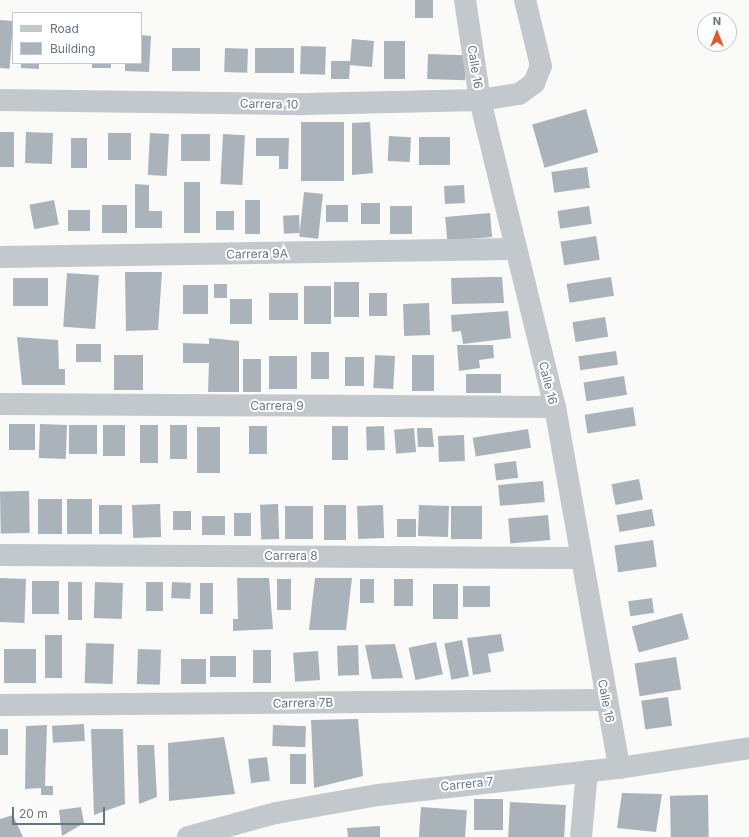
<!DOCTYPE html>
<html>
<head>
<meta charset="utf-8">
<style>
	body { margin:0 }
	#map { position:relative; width:749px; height:837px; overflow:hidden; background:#fafaf8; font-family:Inter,sans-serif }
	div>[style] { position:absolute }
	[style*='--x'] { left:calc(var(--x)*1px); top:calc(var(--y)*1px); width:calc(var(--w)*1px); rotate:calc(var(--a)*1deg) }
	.building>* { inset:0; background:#aab3b9; transform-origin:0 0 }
	.minor>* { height:22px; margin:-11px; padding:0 11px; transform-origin:11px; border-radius:11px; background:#c3c8cc }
	.tertiary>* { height:22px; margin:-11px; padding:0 11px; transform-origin:11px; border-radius:11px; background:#c3c8cc }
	span { translate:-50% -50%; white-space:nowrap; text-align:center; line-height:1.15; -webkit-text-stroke:4px #fff; paint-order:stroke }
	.street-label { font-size:12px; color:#657683 }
	.legend { position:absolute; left:12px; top:12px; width:130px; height:52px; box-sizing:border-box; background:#fff; border:1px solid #c1c8cd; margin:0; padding:5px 7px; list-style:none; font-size:12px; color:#657683 }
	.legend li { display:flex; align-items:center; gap:8px; height:20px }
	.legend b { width:20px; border:1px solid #c1c8cd }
	.north { position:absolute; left:697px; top:12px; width:40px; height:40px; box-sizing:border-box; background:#fff; border:1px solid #c1c8cd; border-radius:50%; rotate:0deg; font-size:11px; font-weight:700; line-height:16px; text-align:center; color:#657683 }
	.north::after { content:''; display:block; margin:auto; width:14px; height:18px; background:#e4572e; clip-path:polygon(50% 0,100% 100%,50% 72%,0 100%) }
	.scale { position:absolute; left:12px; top:807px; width:93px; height:18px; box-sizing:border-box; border:2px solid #657683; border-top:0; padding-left:5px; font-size:12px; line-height:14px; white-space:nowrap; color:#657683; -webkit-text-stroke:3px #fff; paint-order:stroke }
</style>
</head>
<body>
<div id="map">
	<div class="building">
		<div style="left:415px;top:0;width:18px;height:18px"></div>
		<div style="left:0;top:20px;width:13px;height:48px;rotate:4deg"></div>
		<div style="clip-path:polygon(141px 35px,151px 36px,149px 72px,125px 71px,125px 63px,141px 63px)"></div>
		<div style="clip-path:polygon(352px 39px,374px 41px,372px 67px,350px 65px,349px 79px,331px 79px,331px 61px,350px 61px)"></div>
		<div style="left:384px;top:41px;width:21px;height:38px"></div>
		<div style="left:301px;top:46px;width:25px;height:28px;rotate:2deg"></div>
		<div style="left:172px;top:48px;width:28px;height:23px"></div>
		<div style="left:225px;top:48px;width:23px;height:24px;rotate:2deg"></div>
		<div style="left:255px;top:48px;width:39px;height:25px"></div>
		<div style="left:428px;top:54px;width:38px;height:25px;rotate:2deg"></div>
		<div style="clip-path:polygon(21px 63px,39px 63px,39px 69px,21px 68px)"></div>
		<div style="left:92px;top:63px;width:19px;height:5px"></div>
		<div style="left:586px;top:109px;width:45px;height:56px;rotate:74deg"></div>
		<div style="left:301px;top:122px;width:43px;height:59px"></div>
		<div style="clip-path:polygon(370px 122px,373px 173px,352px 175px,352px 123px)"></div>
		<div style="left:0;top:132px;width:14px;height:35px"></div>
		<div style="left:26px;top:132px;width:27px;height:31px;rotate:2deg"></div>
		<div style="left:108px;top:133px;width:23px;height:27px"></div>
		<div style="left:150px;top:133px;width:19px;height:42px;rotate:3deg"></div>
		<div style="left:181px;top:134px;width:29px;height:27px"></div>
		<div style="left:223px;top:134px;width:22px;height:50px;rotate:3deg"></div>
		<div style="left:389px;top:136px;width:22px;height:25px;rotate:3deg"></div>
		<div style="left:419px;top:137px;width:31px;height:28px"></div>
		<div style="left:71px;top:138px;width:16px;height:30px"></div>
		<div style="clip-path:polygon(256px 138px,289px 138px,288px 169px,279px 169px,279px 156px,256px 156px)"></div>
		<div style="left:587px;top:167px;width:21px;height:36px;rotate:82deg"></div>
		<div style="left:184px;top:182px;width:16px;height:51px"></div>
		<div style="clip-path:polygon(135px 184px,149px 185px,149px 211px,162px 211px,162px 228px,135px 228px)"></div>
		<div style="left:464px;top:185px;width:18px;height:20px;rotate:87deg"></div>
		<div style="left:304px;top:192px;width:19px;height:45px;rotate:6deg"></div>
		<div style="left:54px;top:200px;width:25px;height:25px;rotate:79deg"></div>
		<div style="left:245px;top:200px;width:15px;height:34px"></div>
		<div style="left:361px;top:203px;width:19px;height:21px"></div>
		<div style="left:102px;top:205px;width:25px;height:28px"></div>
		<div style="left:348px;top:205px;width:17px;height:22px;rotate:90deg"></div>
		<div style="left:390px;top:206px;width:22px;height:28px"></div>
		<div style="left:589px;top:206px;width:18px;height:32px;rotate:81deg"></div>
		<div style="left:68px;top:210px;width:22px;height:21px"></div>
		<div style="left:216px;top:211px;width:18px;height:19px"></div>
		<div style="left:490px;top:213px;width:24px;height:45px;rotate:85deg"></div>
		<div style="left:299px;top:215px;width:18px;height:16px;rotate:87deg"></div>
		<div style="left:596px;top:236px;width:24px;height:36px;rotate:81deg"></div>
		<div style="clip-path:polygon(125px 272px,162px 272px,158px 330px,126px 331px)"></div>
		<div style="left:67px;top:273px;width:32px;height:54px;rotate:4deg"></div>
		<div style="clip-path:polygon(492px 277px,502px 277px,504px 303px,452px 304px,451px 278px)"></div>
		<div style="left:611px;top:277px;width:19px;height:45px;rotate:81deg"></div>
		<div style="left:13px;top:278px;width:35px;height:28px"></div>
		<div style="left:334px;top:282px;width:25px;height:35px"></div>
		<div style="left:214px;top:284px;width:13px;height:14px"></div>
		<div style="left:183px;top:285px;width:25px;height:29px"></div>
		<div style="left:304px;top:286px;width:27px;height:38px"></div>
		<div style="left:269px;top:293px;width:29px;height:27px"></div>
		<div style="left:369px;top:293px;width:18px;height:23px"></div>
		<div style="left:230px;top:299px;width:22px;height:25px"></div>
		<div style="left:429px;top:303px;width:32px;height:26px;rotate:88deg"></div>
		<div style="clip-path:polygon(508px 311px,511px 338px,463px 344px,461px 331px,452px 332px,451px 315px)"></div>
		<div style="left:605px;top:317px;width:20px;height:33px;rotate:81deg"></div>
		<div style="clip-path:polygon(17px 337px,58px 340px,59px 369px,65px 369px,65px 385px,22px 385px)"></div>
		<div style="clip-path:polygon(209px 338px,239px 341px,239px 392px,208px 392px,209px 363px,183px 363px,183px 343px,209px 344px)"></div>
		<div style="left:76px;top:344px;width:25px;height:18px"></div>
		<div style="clip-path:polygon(457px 345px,493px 345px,494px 358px,479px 360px,480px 368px,459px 371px)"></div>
		<div style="left:616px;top:351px;width:14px;height:38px;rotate:82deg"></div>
		<div style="left:311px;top:352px;width:18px;height:27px"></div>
		<div style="left:114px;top:355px;width:29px;height:35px"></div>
		<div style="left:375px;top:355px;width:20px;height:33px;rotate:3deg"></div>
		<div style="left:412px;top:355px;width:22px;height:36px"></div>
		<div style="left:269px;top:356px;width:28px;height:33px"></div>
		<div style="left:345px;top:357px;width:19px;height:29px"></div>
		<div style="left:243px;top:359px;width:18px;height:33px"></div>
		<div style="left:466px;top:374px;width:35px;height:19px"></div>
		<div style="left:624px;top:376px;width:19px;height:41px;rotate:81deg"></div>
		<div style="left:633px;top:407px;width:19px;height:49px;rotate:81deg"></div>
		<div style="left:9px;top:424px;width:26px;height:26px"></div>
		<div style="left:40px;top:424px;width:27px;height:34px;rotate:2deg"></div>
		<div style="left:69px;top:425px;width:28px;height:29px"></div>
		<div style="left:103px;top:425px;width:22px;height:31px"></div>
		<div style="left:140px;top:425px;width:18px;height:38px"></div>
		<div style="left:170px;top:425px;width:17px;height:34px"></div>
		<div style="left:249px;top:426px;width:18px;height:28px"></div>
		<div style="left:332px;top:426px;width:16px;height:34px"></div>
		<div style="left:384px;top:426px;width:24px;height:18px;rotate:88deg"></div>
		<div style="left:197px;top:427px;width:23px;height:46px"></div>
		<div style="left:414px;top:428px;width:24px;height:20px;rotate:85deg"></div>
		<div style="clip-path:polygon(417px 428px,432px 428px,434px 447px,418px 447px)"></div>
		<div style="left:528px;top:429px;width:19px;height:56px;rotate:81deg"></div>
		<div style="left:464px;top:435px;width:26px;height:26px;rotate:88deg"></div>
		<div style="left:516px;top:461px;width:17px;height:22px;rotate:83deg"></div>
		<div style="left:639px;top:479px;width:21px;height:28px;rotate:79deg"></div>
		<div style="left:543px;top:481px;width:21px;height:45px;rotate:85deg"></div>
		<div style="left:29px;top:491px;width:42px;height:29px;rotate:89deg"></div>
		<div style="left:38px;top:499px;width:24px;height:35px"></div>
		<div style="left:67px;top:499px;width:25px;height:35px"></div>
		<div style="left:160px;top:504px;width:33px;height:28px;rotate:88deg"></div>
		<div style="left:278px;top:504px;width:35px;height:18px;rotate:88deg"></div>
		<div style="left:99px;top:505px;width:23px;height:29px"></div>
		<div style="left:324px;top:505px;width:22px;height:35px"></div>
		<div style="left:383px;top:505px;width:33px;height:26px;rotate:88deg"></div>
		<div style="left:285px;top:506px;width:28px;height:33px"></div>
		<div style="left:449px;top:506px;width:31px;height:30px;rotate:92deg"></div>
		<div style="left:451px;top:506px;width:31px;height:33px"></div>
		<div style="left:652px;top:509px;width:17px;height:36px;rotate:80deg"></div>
		<div style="left:173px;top:511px;width:18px;height:19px"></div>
		<div style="left:234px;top:513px;width:17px;height:23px"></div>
		<div style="left:548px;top:515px;width:25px;height:40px;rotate:85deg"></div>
		<div style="left:225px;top:516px;width:19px;height:23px;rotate:90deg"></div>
		<div style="left:416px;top:519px;width:18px;height:19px;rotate:90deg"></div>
		<div style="left:653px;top:540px;width:27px;height:39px;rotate:82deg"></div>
		<div style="left:0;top:578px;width:26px;height:44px;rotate:2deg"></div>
		<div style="clip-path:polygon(237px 578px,269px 578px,273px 629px,233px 631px,233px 619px,238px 619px)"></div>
		<div style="clip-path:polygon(315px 578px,352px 578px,346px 630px,309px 630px)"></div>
		<div style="left:277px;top:579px;width:14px;height:31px"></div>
		<div style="left:360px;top:579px;width:14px;height:24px"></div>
		<div style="left:394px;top:579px;width:19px;height:27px"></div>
		<div style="left:32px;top:581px;width:27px;height:33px"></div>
		<div style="left:68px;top:582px;width:14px;height:38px"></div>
		<div style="left:95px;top:582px;width:28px;height:36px;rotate:2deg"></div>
		<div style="left:146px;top:582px;width:17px;height:29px"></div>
		<div style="left:172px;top:582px;width:19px;height:16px;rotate:3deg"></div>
		<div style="left:200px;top:583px;width:13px;height:31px"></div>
		<div style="left:433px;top:584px;width:25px;height:35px"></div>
		<div style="left:463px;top:586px;width:27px;height:21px"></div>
		<div style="left:652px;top:598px;width:15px;height:24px;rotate:82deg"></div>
		<div style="left:682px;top:613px;width:27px;height:52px;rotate:75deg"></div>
		<div style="clip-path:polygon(501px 634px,504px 651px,488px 654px,491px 672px,473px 675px,467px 638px)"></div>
		<div style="left:45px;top:635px;width:17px;height:43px"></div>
		<div style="left:462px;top:640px;width:37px;height:18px;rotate:79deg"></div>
		<div style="left:436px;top:642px;width:33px;height:28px;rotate:78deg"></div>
		<div style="left:86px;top:643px;width:28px;height:40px;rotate:2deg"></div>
		<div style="clip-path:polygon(395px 644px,403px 678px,372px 679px,365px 645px)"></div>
		<div style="left:358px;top:645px;width:30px;height:21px;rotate:88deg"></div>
		<div style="left:4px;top:649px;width:32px;height:34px"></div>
		<div style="left:138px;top:649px;width:23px;height:35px;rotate:2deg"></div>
		<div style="left:253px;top:650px;width:18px;height:33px"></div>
		<div style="left:318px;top:651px;width:29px;height:25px;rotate:86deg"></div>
		<div style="left:236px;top:656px;width:21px;height:26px;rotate:90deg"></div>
		<div style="left:676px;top:657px;width:33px;height:42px;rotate:81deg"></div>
		<div style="left:181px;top:659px;width:25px;height:25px"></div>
		<div style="left:668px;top:697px;width:29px;height:27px;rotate:82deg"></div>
		<div style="clip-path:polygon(358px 719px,363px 776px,314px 788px,311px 720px)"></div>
		<div style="left:84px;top:724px;width:17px;height:32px;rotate:87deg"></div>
		<div style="clip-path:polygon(47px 725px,45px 786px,53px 786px,53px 795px,41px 795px,41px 788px,25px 789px,26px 726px)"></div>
		<div style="left:273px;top:725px;width:33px;height:21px;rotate:2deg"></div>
		<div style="left:0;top:729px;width:8px;height:26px"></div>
		<div style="clip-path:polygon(91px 729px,123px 729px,125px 804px,94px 815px)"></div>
		<div style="clip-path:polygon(224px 737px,235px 794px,169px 801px,168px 743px)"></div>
		<div style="clip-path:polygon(137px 745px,154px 745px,157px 797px,139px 804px)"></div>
		<div style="left:290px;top:754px;width:16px;height:30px"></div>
		<div style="left:267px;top:757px;width:24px;height:19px;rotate:83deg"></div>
		<div style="clip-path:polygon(622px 793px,662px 794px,656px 832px,617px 828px)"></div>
		<div style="left:708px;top:795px;width:42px;height:38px;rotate:89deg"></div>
		<div style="left:474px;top:799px;width:29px;height:31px"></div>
		<div style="left:510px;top:802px;width:56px;height:35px;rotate:3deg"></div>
		<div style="clip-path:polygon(81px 807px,84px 823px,62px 836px,59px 810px)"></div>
		<div style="left:421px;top:807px;width:46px;height:30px;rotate:4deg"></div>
		<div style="clip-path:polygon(13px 815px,23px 837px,0 837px,0 819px)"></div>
		<div style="clip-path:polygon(380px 826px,380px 837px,348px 837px,347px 828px)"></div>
	</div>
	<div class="minor">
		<div style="--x:465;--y:0;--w:101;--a:81.5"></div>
		<div style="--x:480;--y:100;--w:316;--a:76.3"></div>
		<div style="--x:555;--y:407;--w:367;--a:79.9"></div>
		<div style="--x:0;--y:100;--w:304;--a:0.8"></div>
		<div style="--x:304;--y:104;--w:176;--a:-1.3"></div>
		<div style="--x:480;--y:100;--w:39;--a:-9"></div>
		<div style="--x:519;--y:94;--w:19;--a:-36"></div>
		<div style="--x:534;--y:83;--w:18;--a:-68"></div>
		<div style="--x:541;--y:66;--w:68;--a:-103.6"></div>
		<div style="--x:0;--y:257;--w:514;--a:-0.89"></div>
		<div style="--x:0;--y:404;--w:555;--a:0.31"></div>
		<div style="--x:0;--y:555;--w:581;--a:0.3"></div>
		<div style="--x:0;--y:705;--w:605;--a:-0.47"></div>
		<div style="--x:581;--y:837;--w:66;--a:-84.8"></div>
	</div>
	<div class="tertiary">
		<div style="--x:188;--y:837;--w:91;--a:-15.3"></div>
		<div style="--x:276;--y:813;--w:104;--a:-10"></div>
		<div style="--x:378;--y:795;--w:243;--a:-6.4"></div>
		<div style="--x:619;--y:768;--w:132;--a:-8.7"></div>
	</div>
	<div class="street-label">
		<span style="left:475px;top:67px;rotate:81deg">Calle 16</span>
		<span style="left:269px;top:104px;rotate:1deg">Carrera 10</span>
		<span style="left:257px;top:254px;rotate:-1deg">Carrera 9A</span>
		<span style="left:548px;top:383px;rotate:76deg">Calle 16</span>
		<span style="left:277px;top:406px">Carrera 9</span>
		<span style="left:291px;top:556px">Carrera 8</span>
		<span style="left:606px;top:701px;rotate:79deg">Calle 16</span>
		<span style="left:303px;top:703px;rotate:-1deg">Carrera 7B</span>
		<span style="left:467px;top:784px;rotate:-6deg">Carrera 7</span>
	</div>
	<ul class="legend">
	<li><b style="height:5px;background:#c3c8cc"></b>Road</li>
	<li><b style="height:11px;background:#aab3b9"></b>Building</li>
	</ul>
	<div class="north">N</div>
	<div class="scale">20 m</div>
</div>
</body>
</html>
